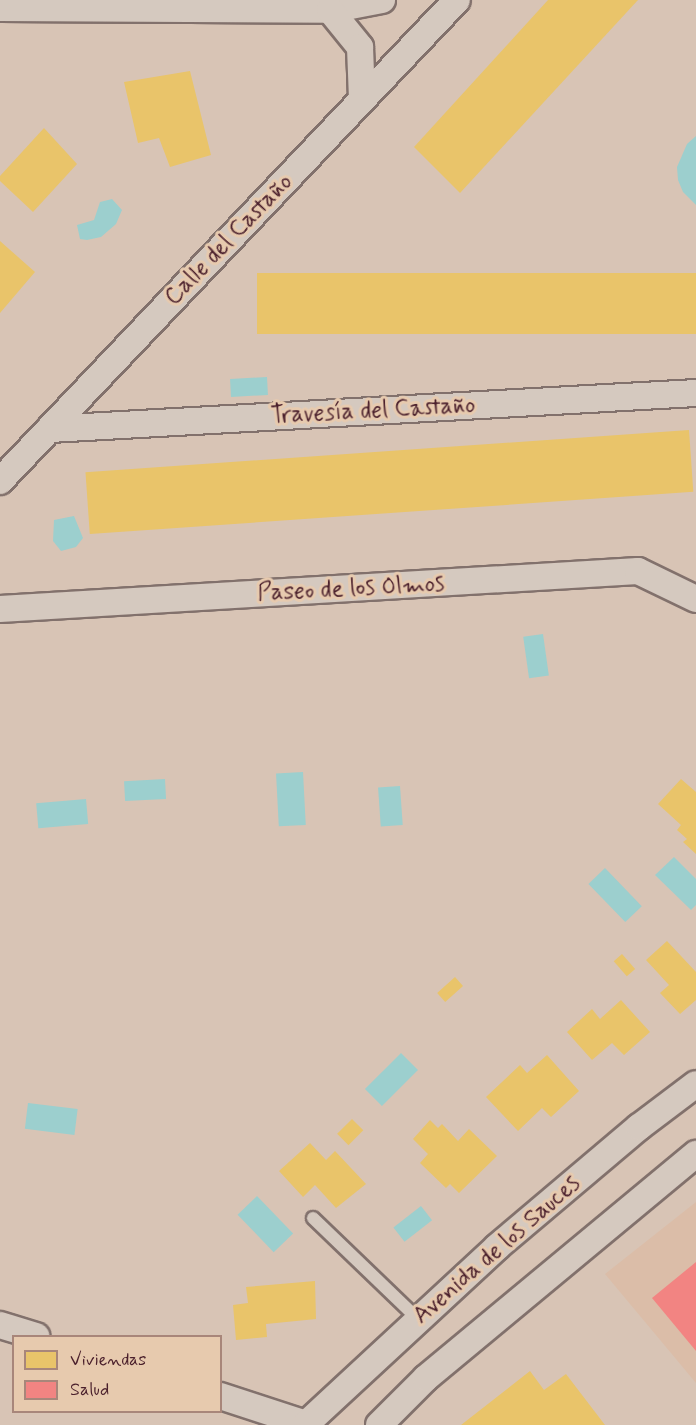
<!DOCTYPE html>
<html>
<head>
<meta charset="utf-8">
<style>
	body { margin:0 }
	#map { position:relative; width:696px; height:1425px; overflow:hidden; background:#d8c4b5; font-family:Mynerve,sans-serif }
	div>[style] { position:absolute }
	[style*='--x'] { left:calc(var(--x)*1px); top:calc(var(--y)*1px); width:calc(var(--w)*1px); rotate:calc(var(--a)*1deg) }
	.built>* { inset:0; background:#dbbda8 }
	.water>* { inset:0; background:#9ccfce; transform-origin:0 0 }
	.homes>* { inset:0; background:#e9c46a; transform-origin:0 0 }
	.health>* { inset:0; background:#f28482 }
	.roads { filter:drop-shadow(2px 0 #82716c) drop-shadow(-2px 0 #82716c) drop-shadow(0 2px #82716c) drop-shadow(0 -2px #82716c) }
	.lane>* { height:12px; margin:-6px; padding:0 6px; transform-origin:6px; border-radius:6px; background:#d5c9bf }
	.street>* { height:26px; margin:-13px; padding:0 13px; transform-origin:13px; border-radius:13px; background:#d5c9bf }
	span { translate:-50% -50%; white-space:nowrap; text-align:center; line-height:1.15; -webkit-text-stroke:6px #e7caae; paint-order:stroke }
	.street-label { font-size:24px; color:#4a1f2b }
	.legend { position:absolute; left:12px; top:1335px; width:210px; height:78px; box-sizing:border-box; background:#e7caae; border:2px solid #a8867a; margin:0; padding:8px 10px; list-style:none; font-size:18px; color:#4a1f2b }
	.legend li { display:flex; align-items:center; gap:12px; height:30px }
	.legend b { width:30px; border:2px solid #a8867a }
</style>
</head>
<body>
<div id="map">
	<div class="built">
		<div style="clip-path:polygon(696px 1202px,696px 1383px,605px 1274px)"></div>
	</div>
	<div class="water">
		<div style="clip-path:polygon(696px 136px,696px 205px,683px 192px,678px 180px,677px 167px,687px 144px)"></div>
		<div style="clip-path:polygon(112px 199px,122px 210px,116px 224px,101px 237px,87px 240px,80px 239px,77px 225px,94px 220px,100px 202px)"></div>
		<div style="left:267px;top:377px;width:18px;height:37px;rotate:87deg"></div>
		<div style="clip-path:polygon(74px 516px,83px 538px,76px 547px,61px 551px,53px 541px,54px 520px)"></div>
		<div style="left:543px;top:634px;width:42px;height:20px;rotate:82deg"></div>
		<div style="left:303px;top:772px;width:53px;height:27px;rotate:87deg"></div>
		<div style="left:165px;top:779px;width:20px;height:41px;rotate:87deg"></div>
		<div style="left:400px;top:786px;width:39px;height:22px;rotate:86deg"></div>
		<div style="left:86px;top:799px;width:25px;height:50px;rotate:85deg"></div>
		<div style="clip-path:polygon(674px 857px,696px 879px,696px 905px,691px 910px,655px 875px)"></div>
		<div style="left:605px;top:868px;width:53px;height:23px;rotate:46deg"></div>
		<div style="left:401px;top:1053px;width:24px;height:51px;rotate:45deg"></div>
		<div style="left:28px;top:1103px;width:50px;height:26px;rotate:7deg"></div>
		<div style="left:257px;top:1196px;width:52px;height:27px;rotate:46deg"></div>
		<div style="left:421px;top:1206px;width:18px;height:35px;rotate:52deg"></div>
	</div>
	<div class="homes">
		<div style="clip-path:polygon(548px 0,638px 0,460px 193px,414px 147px)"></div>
		<div style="clip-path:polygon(190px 71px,211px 155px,170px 167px,159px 138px,138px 143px,124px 82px)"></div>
		<div style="clip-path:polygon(44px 128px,77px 164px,33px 212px,0 181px,0 176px)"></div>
		<div style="clip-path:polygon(0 241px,35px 272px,0 313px)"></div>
		<div style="left:696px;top:273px;width:61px;height:439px;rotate:90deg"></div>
		<div style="left:689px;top:430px;width:62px;height:605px;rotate:86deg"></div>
		<div style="clip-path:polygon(681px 779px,696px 792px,696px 854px,683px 842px,687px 839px,677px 830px,681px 825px,658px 804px)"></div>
		<div style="clip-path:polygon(667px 941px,696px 972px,696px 1000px,680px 1014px,660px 993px,669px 985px,646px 960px)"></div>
		<div style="left:622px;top:954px;width:20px;height:11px;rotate:49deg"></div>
		<div style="left:455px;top:977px;width:12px;height:24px;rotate:48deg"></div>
		<div style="clip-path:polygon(621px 1000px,650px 1032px,624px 1055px,612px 1043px,592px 1060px,567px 1032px,592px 1009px,600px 1019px)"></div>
		<div style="clip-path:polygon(547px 1055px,579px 1091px,551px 1117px,542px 1108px,518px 1131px,486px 1097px,520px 1065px,527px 1073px)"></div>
		<div style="left:352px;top:1119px;width:16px;height:21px;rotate:45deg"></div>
		<div style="clip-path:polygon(430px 1120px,438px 1128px,442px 1124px,458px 1141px,469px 1129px,497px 1156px,459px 1193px,450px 1184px,446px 1188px,420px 1163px,428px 1154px,413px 1139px)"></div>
		<div style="clip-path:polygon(310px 1143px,326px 1160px,335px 1151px,366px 1184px,336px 1208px,315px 1185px,303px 1197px,279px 1171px)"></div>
		<div style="clip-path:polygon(315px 1281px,316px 1319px,266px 1324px,267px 1337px,236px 1340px,233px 1305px,248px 1303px,246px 1287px)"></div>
		<div style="clip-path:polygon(530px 1371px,544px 1390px,566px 1374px,605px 1425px,461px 1425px)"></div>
	</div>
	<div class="health">
		<div style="clip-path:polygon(696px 1262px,696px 1351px,652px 1298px)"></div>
	</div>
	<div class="roads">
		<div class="lane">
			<div style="--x:313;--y:1218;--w:146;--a:43.9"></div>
		</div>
		<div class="street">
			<div style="--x:0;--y:8;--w:330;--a:0.3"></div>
			<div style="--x:330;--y:10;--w:53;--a:-10.9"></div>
			<div style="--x:330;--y:10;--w:48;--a:51"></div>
			<div style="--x:360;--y:47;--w:53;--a:87.8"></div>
			<div style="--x:50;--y:429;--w:647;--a:-3.19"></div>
			<div style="--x:0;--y:481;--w:663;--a:-46.47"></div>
			<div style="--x:0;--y:609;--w:639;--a:-3.41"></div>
			<div style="--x:638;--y:571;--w:64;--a:25.8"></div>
			<div style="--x:0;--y:1325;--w:38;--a:17"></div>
			<div style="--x:220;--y:1396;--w:94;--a:18"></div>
			<div style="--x:305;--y:1425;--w:262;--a:-42.8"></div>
			<div style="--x:497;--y:1247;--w:186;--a:-40.2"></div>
			<div style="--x:639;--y:1127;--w:71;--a:-37"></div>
			<div style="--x:379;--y:1425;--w:66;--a:-45"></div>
			<div style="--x:426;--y:1378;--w:351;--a:-39.7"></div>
		</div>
	</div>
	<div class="street-label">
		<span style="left:229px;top:240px;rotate:-46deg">Calle del Castaño</span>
		<span style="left:373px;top:411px;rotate:-3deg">Travesía del Castaño</span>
		<span style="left:351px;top:589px;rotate:-3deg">Paseo de los Olmos</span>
		<span style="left:497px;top:1250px;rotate:-41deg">Avenida de los Sauces</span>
	</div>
	<ul class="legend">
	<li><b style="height:16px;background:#e9c46a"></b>Viviendas</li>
	<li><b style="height:16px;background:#f28482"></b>Salud</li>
	</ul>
</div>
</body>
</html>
